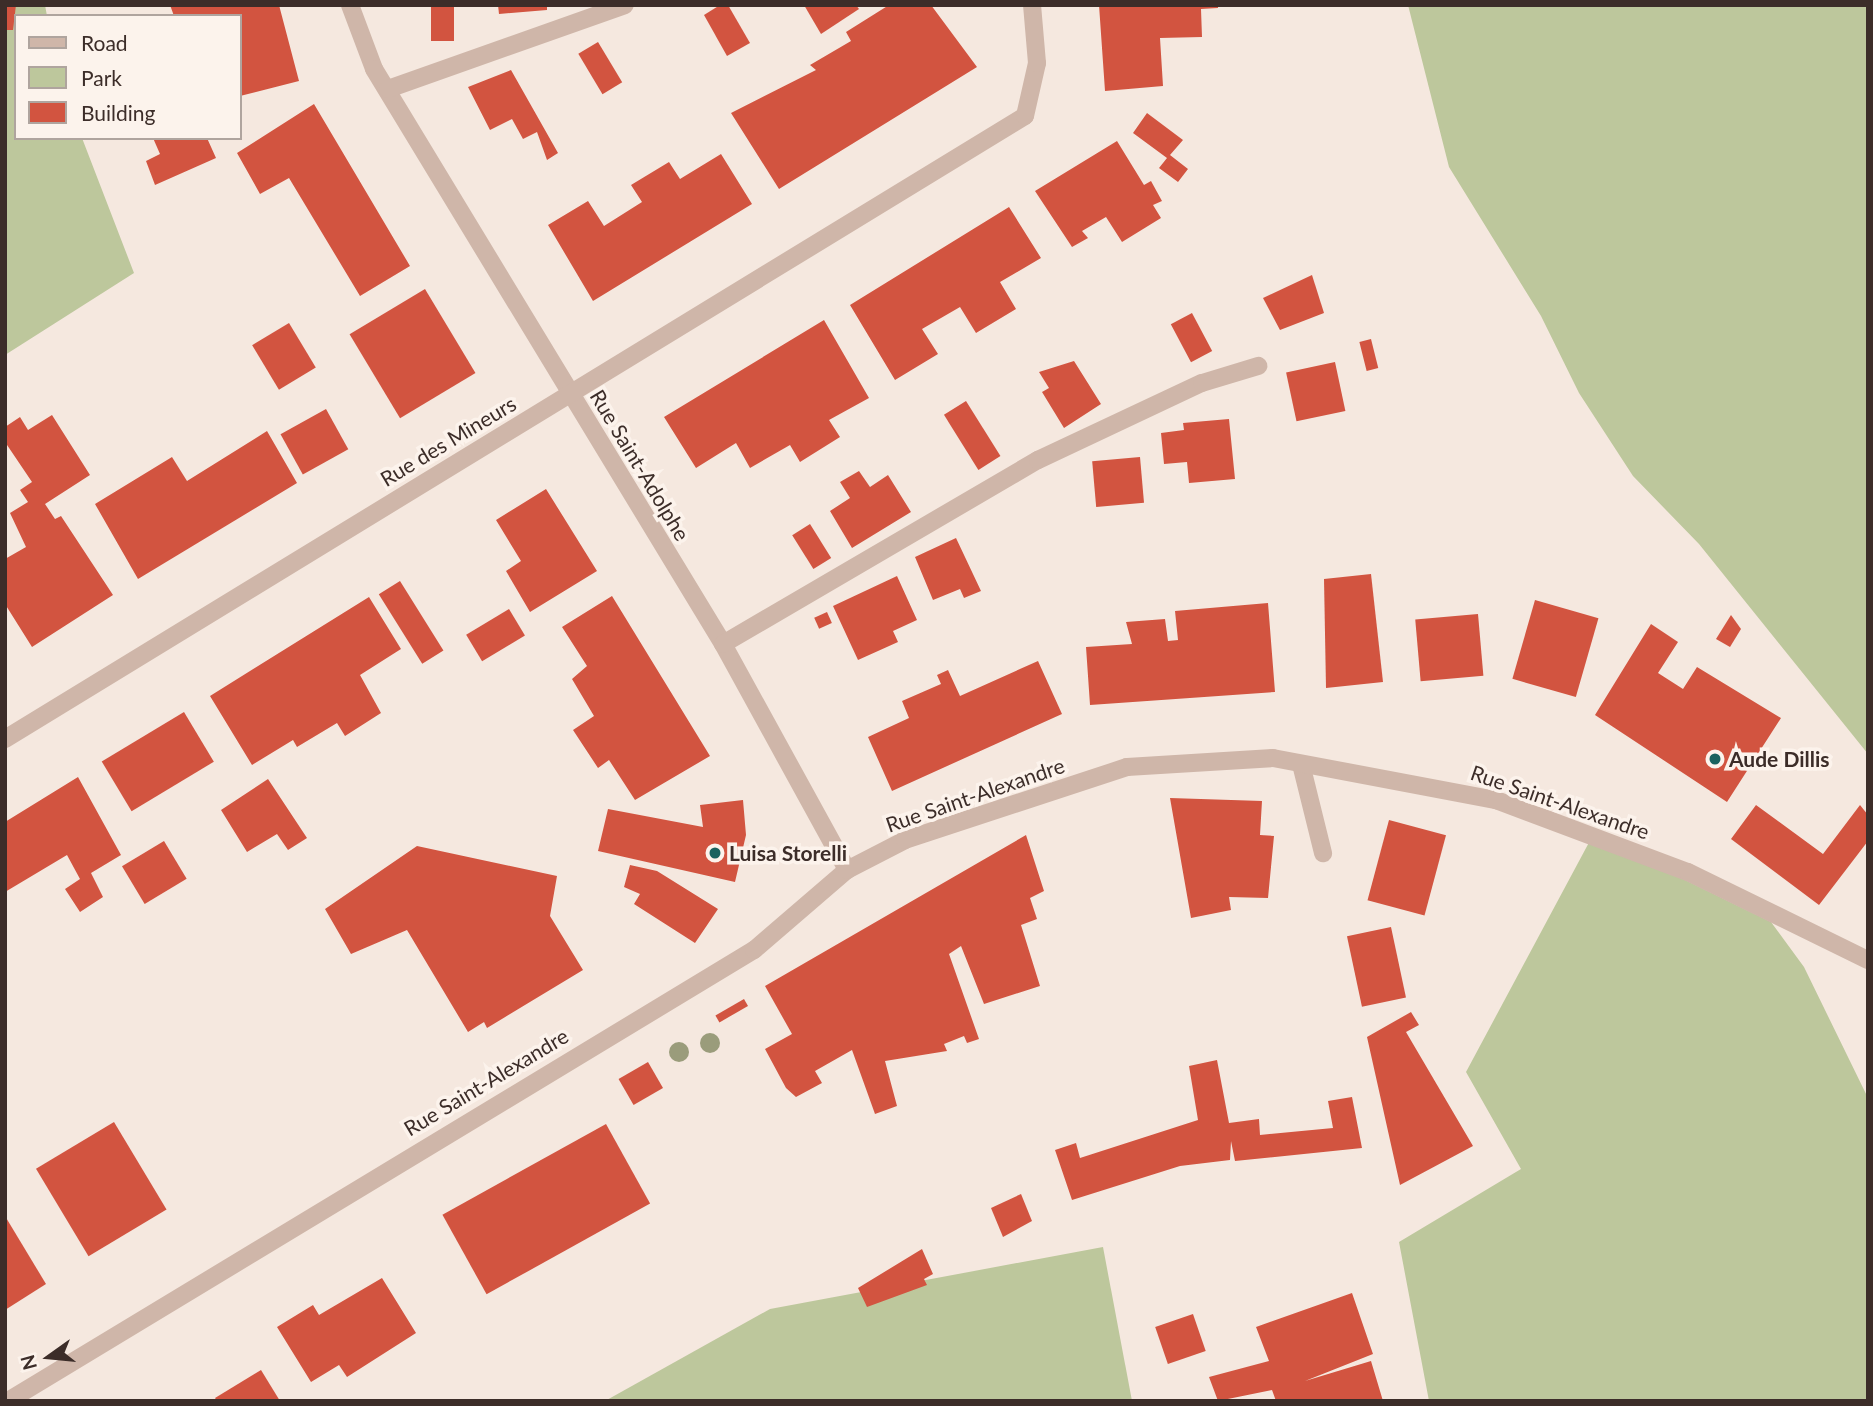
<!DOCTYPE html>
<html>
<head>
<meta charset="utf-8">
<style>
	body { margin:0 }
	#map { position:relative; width:1873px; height:1406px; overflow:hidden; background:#f5e8df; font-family:Lato,sans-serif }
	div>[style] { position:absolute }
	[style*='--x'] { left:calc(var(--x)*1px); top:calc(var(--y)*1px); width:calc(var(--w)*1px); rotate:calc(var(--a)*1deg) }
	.green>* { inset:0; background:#bdc79c }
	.building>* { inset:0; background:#d25440; transform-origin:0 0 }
	.minor>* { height:18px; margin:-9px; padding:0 9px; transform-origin:9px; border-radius:9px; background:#cfb6a9 }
	.trees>* { width:20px; height:20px; margin:-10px; border-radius:50%; background:#9a9c7b }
	.dots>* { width:19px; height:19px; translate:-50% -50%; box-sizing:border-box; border:4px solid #fcf3ec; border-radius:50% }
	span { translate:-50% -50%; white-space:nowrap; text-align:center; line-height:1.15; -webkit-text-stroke:7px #fcf3ec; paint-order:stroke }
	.street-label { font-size:21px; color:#3c2d29 }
	.poi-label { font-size:21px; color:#3c2d29; font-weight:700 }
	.left { translate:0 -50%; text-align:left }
	.frame { position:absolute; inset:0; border:7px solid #3c2d29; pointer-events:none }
	.legend { position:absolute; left:14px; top:14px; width:228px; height:126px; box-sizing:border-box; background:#fcf3ec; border:2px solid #afa49e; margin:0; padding:9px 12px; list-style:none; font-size:21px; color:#3c2d29 }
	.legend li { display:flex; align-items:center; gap:14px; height:35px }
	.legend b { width:35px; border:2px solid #afa49e }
	.north { position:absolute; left:14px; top:1322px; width:70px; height:70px; -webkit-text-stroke:5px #fcf3ec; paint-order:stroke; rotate:255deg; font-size:19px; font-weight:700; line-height:28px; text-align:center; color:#3c2d29 }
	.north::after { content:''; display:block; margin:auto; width:24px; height:32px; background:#3c2d29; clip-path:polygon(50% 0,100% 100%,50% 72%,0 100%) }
</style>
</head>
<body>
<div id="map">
	<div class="green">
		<div style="clip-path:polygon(5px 5px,45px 5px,47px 16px,16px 16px,16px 138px,82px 138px,134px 273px,5px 355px)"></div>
		<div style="clip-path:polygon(1408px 5px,1868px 5px,1868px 754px,1699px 544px,1633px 476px,1579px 393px,1541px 316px,1449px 167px)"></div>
		<div style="clip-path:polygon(1593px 835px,1771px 922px,1804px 967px,1868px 1098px,1868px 1401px,1429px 1401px,1399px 1242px,1521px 1169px,1466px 1072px)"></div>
		<div style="clip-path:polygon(1103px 1247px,1132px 1401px,605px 1401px,770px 1309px)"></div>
	</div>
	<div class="building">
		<div style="clip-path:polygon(5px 5px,16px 5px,13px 30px,5px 30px)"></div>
		<div style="clip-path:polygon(170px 5px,279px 5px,299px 81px,240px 96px,240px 16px,174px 16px)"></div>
		<div style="left:431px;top:5px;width:23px;height:36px"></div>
		<div style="clip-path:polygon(498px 5px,547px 5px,547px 10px,499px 14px)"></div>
		<div style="clip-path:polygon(720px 5px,728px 5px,750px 43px,727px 56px,704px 15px)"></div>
		<div style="clip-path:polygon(804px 5px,856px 5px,859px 9px,821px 34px)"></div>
		<div style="clip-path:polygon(889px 5px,931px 5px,977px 67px,779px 189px,731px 113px,816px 70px,810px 65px,851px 41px,846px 32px)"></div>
		<div style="clip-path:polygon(1099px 5px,1218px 5px,1218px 8px,1201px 9px,1202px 37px,1160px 38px,1163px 86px,1105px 91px)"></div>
		<div style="left:598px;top:42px;width:47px;height:23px;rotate:59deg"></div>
		<div style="clip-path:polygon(511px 70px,558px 153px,547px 160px,537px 132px,523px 139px,512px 119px,490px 130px,468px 87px)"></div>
		<div style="clip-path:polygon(314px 104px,410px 266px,360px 296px,289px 178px,260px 194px,237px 153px)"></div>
		<div style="clip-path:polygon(1147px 113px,1183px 140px,1170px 155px,1188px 169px,1178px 182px,1159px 168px,1167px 158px,1133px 133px)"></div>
		<div style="clip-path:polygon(153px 138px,207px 138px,216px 158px,155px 185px,146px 161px,160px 154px)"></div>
		<div style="clip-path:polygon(1117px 141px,1144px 185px,1151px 181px,1162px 201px,1153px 205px,1161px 218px,1122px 242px,1106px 217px,1082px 231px,1088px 238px,1072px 247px,1035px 191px)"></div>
		<div style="clip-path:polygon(721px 154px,752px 204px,593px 301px,548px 225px,588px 201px,604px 226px,642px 202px,631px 185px,669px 162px,680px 179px)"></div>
		<div style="clip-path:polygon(1009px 207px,1041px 258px,1000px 282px,1016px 309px,976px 333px,960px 307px,922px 329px,938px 354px,895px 380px,850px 305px)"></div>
		<div style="clip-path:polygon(1312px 275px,1324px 313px,1280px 330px,1263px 298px)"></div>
		<div style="left:425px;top:289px;width:98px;height:88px;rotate:59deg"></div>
		<div style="left:1192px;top:313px;width:43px;height:24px;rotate:62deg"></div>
		<div style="clip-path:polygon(824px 320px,869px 398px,829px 420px,840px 437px,800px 462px,790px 445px,750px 468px,736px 443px,696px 468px,664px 417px)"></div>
		<div style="left:289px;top:323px;width:52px;height:43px;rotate:59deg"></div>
		<div style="left:1371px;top:339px;width:30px;height:12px;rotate:76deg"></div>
		<div style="clip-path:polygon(1074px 361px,1101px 404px,1064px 428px,1042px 392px,1049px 388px,1039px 372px)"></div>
		<div style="left:1335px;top:362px;width:50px;height:50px;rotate:78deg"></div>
		<div style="left:966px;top:401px;width:65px;height:26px;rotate:58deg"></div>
		<div style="left:326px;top:409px;width:46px;height:52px;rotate:61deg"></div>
		<div style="clip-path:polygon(52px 415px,90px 475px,45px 504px,55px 519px,61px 516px,113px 595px,32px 647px,5px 604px,5px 559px,26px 547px,10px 513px,28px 502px,20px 490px,32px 482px,5px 442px,5px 427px,20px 417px,28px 430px)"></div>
		<div style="clip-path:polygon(1229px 419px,1235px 479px,1189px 483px,1187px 462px,1164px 464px,1161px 433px,1184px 430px,1183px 423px)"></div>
		<div style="clip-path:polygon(267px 431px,297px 483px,138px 579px,95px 504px,172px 457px,187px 481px)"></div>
		<div style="left:1140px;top:457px;width:46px;height:48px;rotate:85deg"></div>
		<div style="clip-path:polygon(859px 471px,870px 487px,888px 475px,911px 512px,852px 548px,830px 511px,850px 498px,840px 482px)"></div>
		<div style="clip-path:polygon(546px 489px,597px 571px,530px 612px,506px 571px,521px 561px,496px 520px)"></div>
		<div style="left:810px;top:524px;width:40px;height:21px;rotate:58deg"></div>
		<div style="clip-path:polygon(956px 538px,981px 591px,964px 598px,960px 589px,933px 600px,915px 557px)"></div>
		<div style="clip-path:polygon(1371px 574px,1383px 682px,1326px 688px,1324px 579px)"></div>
		<div style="clip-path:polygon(897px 576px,917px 620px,893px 631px,898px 642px,858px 660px,833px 606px)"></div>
		<div style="left:400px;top:581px;width:82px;height:25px;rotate:58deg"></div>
		<div style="clip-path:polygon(612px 596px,710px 756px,635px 800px,609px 760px,598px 768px,573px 730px,594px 716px,572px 679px,587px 666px,562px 627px)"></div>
		<div style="clip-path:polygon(369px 597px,401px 649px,360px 675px,381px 713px,345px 736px,337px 723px,297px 747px,293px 740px,252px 765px,210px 696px)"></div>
		<div style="left:1535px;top:600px;width:66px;height:82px;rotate:16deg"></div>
		<div style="clip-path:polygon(1268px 603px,1275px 692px,1090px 705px,1086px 647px,1132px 644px,1126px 622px,1165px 619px,1168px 641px,1178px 640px,1175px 611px)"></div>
		<div style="left:509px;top:609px;width:31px;height:50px;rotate:59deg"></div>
		<div style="left:827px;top:612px;width:12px;height:14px;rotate:66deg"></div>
		<div style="left:1478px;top:614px;width:62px;height:63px;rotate:85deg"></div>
		<div style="clip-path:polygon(1731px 615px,1741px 629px,1730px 647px,1716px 639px)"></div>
		<div style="clip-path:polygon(1651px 624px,1678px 642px,1658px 673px,1683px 689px,1697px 667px,1781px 718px,1727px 802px,1595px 715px)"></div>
		<div style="clip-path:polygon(1038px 661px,1062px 714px,892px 791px,868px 737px,909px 718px,902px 701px,941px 684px,937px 675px,948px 670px,960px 696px)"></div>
		<div style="left:184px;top:712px;width:58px;height:96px;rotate:59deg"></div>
		<div style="clip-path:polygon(78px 777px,121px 855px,91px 873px,103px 897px,80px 912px,65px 889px,80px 879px,67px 855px,5px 892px,5px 822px)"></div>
		<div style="clip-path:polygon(268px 779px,307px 838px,288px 850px,277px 834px,247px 852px,221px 810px)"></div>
		<div style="clip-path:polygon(1170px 798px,1262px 801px,1260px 835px,1274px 836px,1268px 898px,1229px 897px,1231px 910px,1191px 918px)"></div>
		<div style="clip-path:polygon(743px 800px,746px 835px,735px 882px,598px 851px,608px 809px,703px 827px,700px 805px)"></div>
		<div style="clip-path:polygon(1756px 805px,1823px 854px,1860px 805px,1868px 815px,1868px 841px,1819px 905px,1731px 839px)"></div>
		<div style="left:1389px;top:820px;width:59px;height:83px;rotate:15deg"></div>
		<div style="clip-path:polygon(1026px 835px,1044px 891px,1030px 898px,1037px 919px,1021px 925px,1040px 986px,984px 1004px,961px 946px,949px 954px,979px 1039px,967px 1043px,964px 1036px,944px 1044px,947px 1051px,885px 1061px,897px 1106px,875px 1114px,852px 1050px,815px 1071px,822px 1083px,796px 1097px,786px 1088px,765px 1049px,792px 1034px,765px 986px)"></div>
		<div style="left:164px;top:841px;width:44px;height:49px;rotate:59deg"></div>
		<div style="clip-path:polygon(417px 846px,557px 876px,550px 916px,583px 970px,487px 1028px,484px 1022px,468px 1032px,407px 930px,351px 954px,325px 909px)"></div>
		<div style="clip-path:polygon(630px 865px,657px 871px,718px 909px,695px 943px,634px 904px,640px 894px,624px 887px)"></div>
		<div style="left:1391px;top:927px;width:72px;height:45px;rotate:78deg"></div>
		<div style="left:744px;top:999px;width:8px;height:33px;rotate:60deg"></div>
		<div style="clip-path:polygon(1411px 1012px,1419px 1025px,1406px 1032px,1473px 1146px,1400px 1185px,1367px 1037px)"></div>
		<div style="clip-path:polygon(1217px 1060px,1229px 1123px,1259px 1119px,1260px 1135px,1333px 1128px,1328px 1101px,1352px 1097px,1362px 1148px,1235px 1161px,1231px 1141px,1230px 1160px,1180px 1166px,1072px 1200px,1055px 1150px,1076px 1143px,1080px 1158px,1198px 1120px,1189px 1066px)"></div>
		<div style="left:648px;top:1062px;width:30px;height:34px;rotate:60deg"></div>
		<div style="left:114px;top:1122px;width:102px;height:91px;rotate:59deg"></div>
		<div style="left:606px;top:1124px;width:91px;height:187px;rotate:61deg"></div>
		<div style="clip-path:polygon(1021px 1194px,1032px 1221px,1003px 1237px,991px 1208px)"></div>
		<div style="clip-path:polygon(5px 1216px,46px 1284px,5px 1310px)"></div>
		<div style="clip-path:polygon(922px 1249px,933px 1274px,924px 1279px,927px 1285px,867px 1307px,858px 1288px)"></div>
		<div style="clip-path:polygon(382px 1278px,416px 1333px,347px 1377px,339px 1365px,311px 1382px,277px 1327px,313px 1305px,319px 1315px)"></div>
		<div style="clip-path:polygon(1352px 1293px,1373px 1354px,1305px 1381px,1371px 1361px,1383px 1401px,1276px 1401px,1272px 1390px,1218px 1401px,1209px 1377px,1269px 1361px,1256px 1327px)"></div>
		<div style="left:1193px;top:1314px;width:39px;height:40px;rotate:71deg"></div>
		<div style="clip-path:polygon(261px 1370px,280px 1401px,217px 1401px,215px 1398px)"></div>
	</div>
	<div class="minor">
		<div style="--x:350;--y:5;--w:68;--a:69.4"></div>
		<div style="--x:374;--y:69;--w:673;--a:58.74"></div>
		<div style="--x:723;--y:644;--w:258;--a:61.2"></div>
		<div style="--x:388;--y:89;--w:251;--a:-19.5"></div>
		<div style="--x:723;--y:644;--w:365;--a:-30.3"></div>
		<div style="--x:1038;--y:460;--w:181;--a:-25.2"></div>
		<div style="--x:1202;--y:383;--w:59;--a:-16.9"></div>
		<div style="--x:5;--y:739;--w:1195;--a:-31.42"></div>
		<div style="--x:1025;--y:116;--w:54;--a:-77.2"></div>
		<div style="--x:1037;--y:63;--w:58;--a:-94.9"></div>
		<div style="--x:1301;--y:764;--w:92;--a:76.1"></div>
		<div style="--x:8;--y:1401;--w:872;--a:-31.16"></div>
		<div style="--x:754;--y:950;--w:123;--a:-40.7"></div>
		<div style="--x:847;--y:870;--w:65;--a:-27.3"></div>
		<div style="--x:905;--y:840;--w:234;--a:-18.2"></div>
		<div style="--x:1127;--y:767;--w:146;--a:-3.5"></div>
		<div style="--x:1273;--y:758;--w:227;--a:10.7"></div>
		<div style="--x:1496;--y:800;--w:205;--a:20.6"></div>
		<div style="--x:1688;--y:872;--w:200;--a:26.1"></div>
	</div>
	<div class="trees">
		<div style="left:710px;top:1043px"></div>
		<div style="left:679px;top:1052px"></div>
	</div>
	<div class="dots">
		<div style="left:1715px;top:759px;background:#1a625f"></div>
		<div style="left:715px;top:853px;background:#1a625f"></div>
	</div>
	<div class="street-label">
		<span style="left:448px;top:441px;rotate:-31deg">Rue des Mineurs</span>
		<span style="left:640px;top:465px;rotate:59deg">Rue Saint-Adolphe</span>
		<span style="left:975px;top:795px;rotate:-19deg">Rue Saint-Alexandre</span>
		<span style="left:1560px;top:802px;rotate:19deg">Rue Saint-Alexandre</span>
		<span style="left:486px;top:1082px;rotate:-31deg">Rue Saint-Alexandre</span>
	</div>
	<div class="poi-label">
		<span class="left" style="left:1729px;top:759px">Aude Dillis</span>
		<span class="left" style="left:729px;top:853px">Luisa Storelli</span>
	</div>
	<div class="frame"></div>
	<ul class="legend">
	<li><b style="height:9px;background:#cfb6a9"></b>Road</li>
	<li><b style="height:19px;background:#bdc79c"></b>Park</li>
	<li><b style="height:19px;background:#d25440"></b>Building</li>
	</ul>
	<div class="north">N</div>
</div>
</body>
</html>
